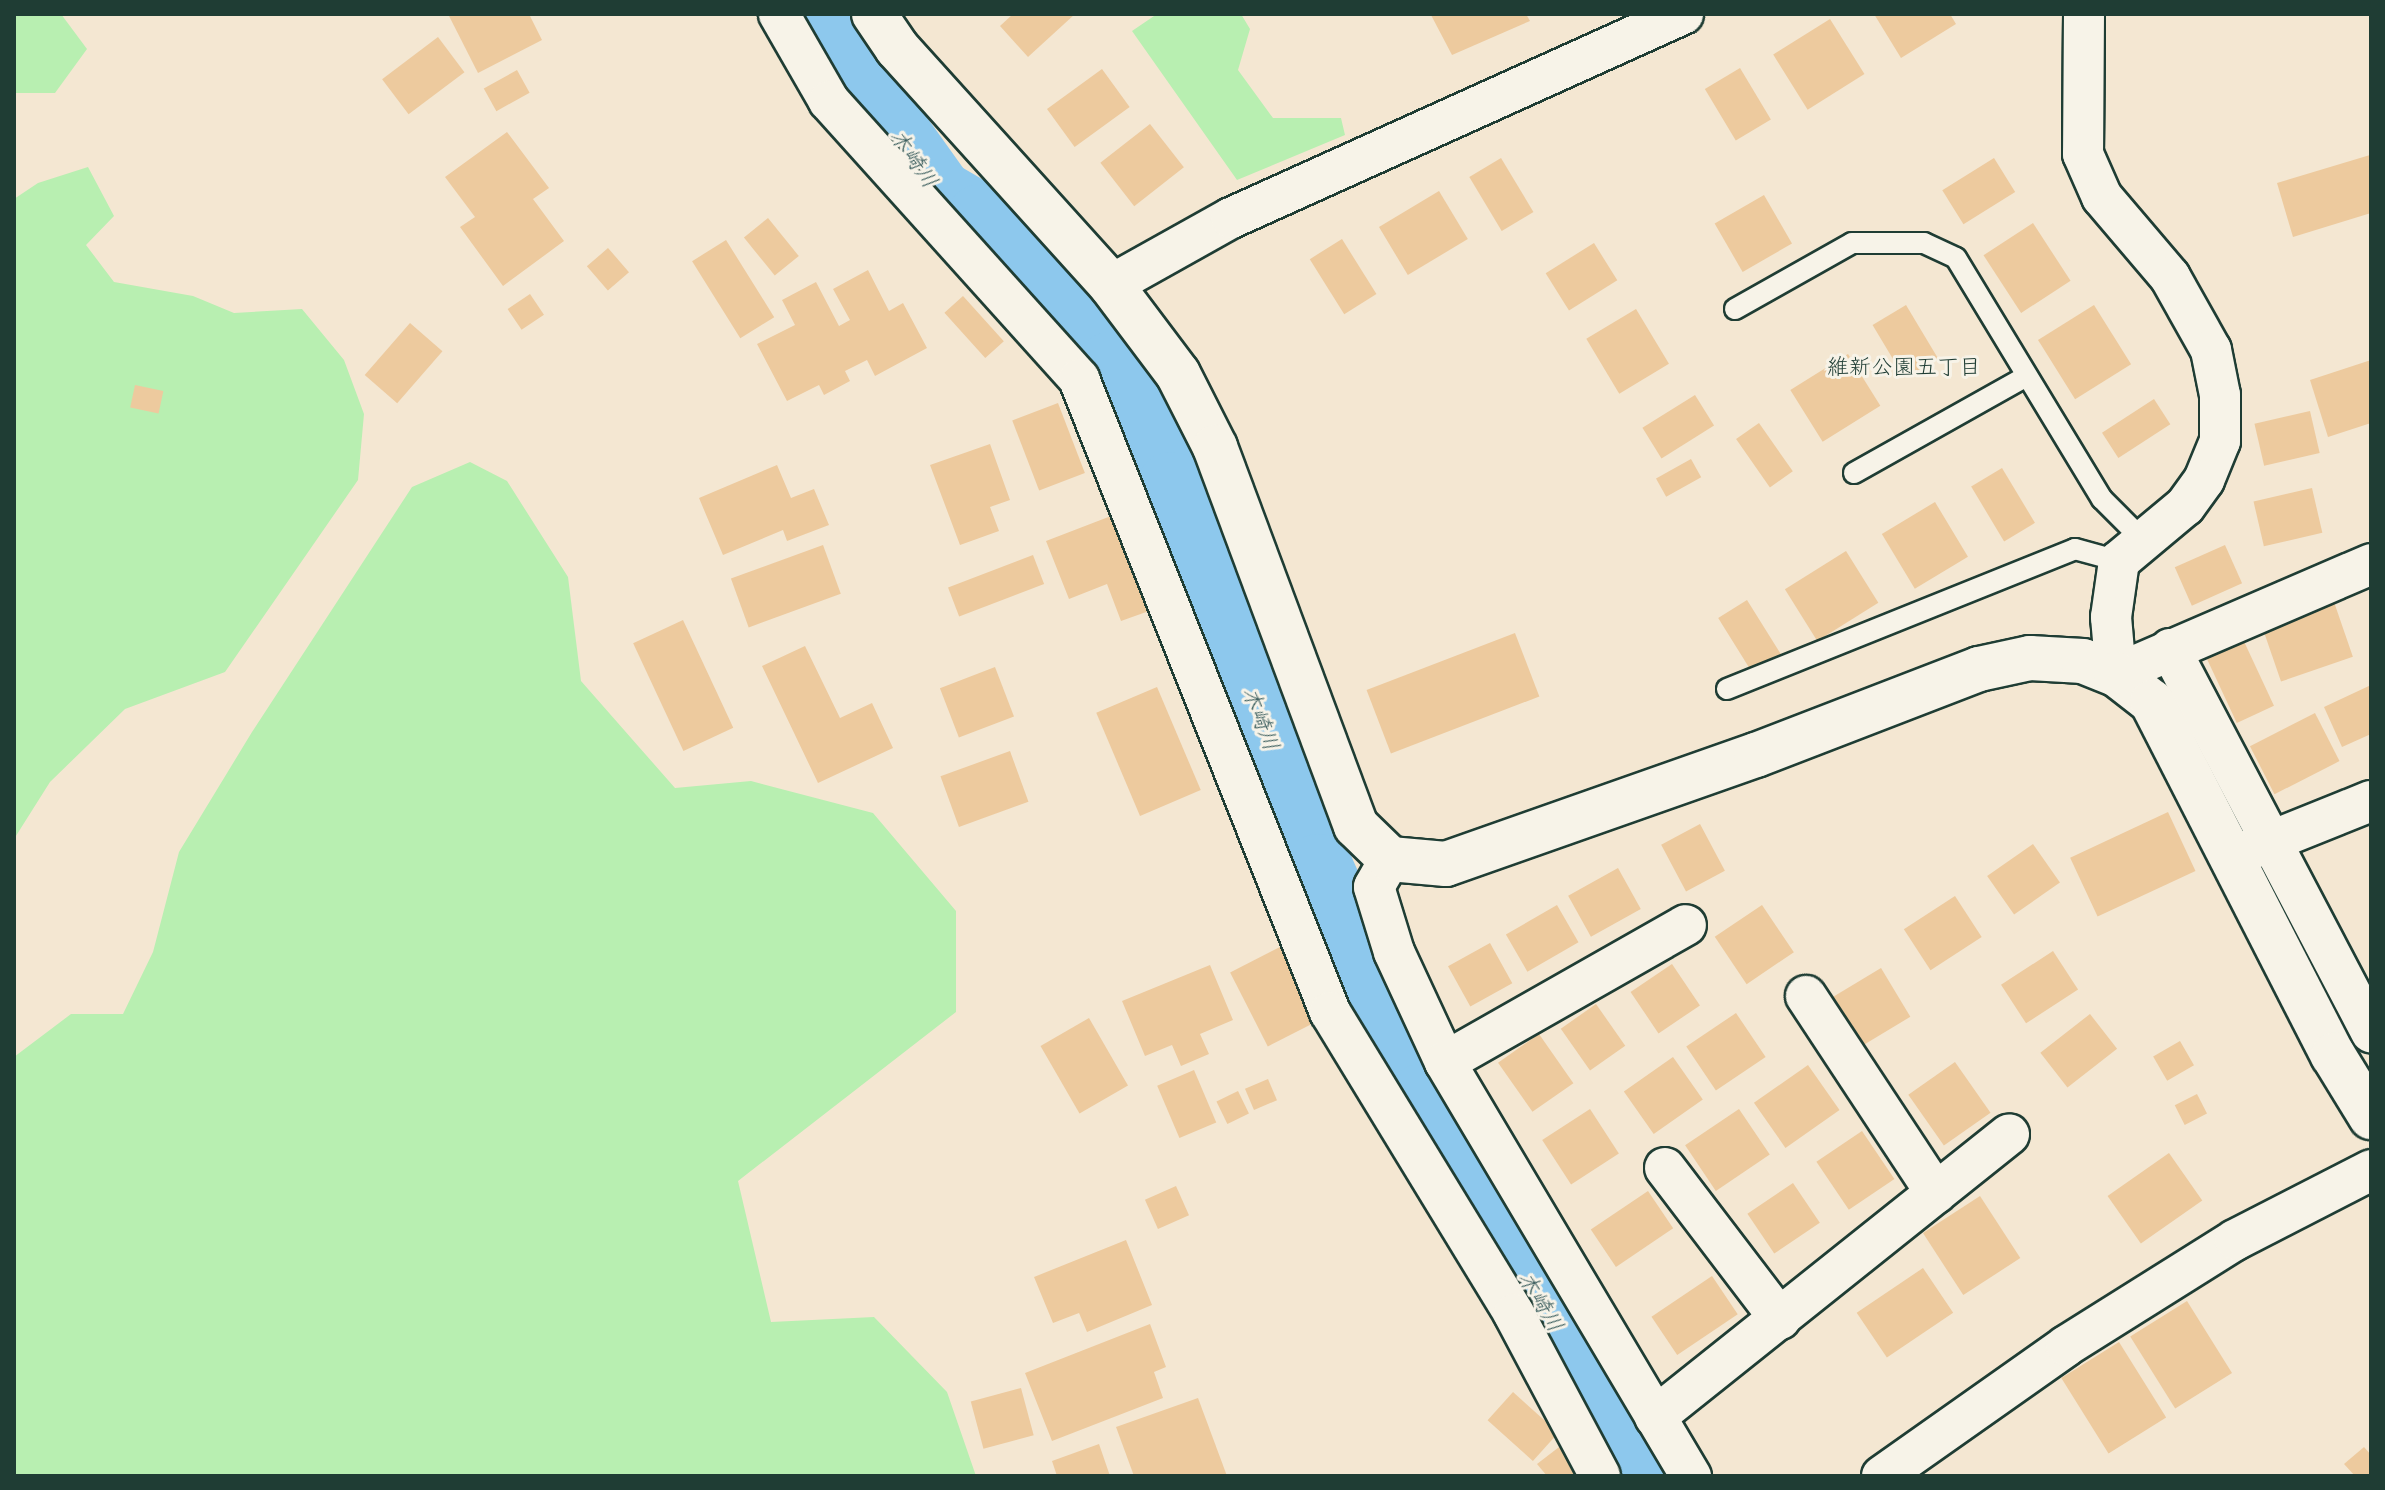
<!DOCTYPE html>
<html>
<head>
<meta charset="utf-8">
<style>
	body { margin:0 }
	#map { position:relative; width:2385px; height:1490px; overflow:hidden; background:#f4e7d2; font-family:"Balsamiq Sans","Klee One",sans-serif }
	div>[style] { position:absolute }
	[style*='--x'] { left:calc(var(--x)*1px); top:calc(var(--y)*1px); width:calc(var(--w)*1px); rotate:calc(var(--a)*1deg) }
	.green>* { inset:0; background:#b8efb1 }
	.river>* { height:72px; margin:-36px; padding:0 36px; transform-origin:36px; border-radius:36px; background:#8dc8ed }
	.building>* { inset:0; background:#edca9e; transform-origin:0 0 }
	.roads { filter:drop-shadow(2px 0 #1f3d34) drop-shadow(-2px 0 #1f3d34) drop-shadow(0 2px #1f3d34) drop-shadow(0 -2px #1f3d34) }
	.lane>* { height:20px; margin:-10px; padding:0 10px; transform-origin:10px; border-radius:10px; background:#f7f3e8 }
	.street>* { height:40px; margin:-20px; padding:0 20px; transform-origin:20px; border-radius:20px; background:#f7f3e8 }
	.secondary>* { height:44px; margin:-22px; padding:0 22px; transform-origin:22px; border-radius:22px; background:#f7f3e8 }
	span { translate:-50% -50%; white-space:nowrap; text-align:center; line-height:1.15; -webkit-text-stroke:6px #f7f3e8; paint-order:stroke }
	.water-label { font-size:22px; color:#355959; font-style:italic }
	.neighbourhood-label { font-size:22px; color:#1f3d34 }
	.frame { position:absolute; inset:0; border:16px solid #1f3d34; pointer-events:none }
</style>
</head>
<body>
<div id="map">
	<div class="green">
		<div style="clip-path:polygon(14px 14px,61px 14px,87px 49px,55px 93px,14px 93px)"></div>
		<div style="clip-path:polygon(1157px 14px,1241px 14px,1250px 29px,1238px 70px,1273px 118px,1341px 118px,1345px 135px,1237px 180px,1132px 31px)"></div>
		<div style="clip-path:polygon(88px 167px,114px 216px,86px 245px,114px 282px,193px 296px,234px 313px,302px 309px,344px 360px,364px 414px,358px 480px,225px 672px,125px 709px,50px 782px,14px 839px,14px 199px,38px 183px)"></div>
		<div style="clip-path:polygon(470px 462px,507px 481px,568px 577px,581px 681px,675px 788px,751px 781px,873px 813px,956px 911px,956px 1012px,738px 1181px,771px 1322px,874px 1317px,947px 1392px,976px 1476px,14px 1476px,14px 1057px,71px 1014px,123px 1014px,153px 952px,179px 852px,252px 732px,412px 487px)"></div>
	</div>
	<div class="river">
		<div style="--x:809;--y:14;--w:222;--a:54.5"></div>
		<div style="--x:938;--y:195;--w:50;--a:30.2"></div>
		<div style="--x:981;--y:220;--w:197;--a:48.7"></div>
		<div style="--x:1111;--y:368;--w:135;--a:63.1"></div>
		<div style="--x:1172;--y:488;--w:409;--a:69.1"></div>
		<div style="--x:1318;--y:870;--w:252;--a:65.9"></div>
		<div style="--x:1421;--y:1100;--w:437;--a:59.4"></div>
	</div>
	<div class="building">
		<div style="clip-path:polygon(448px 14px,529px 14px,542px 40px,478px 73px)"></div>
		<div style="clip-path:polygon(1013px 14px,1075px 14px,1028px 57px,1000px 26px)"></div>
		<div style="clip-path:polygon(1526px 14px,1530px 21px,1452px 55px,1431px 15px)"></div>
		<div style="clip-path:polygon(1874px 14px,1950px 14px,1956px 24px,1901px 58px)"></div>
		<div style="left:1830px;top:19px;width:65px;height:67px;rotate:58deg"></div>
		<div style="left:438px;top:37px;width:44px;height:70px;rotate:53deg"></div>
		<div style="left:1740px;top:68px;width:60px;height:41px;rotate:59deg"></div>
		<div style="left:1102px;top:69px;width:47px;height:68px;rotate:54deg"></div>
		<div style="left:517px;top:70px;width:26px;height:38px;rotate:61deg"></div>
		<div style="left:1150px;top:124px;width:55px;height:63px;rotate:52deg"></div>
		<div style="clip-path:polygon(507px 132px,549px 188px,533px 199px,564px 241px,503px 286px,460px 227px,475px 217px,445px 177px)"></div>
		<div style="clip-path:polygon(2370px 155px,2371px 213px,2293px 237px,2277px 183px)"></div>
		<div style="left:1501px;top:158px;width:63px;height:37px;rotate:59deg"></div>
		<div style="left:1994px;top:158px;width:40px;height:61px;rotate:58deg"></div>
		<div style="left:1439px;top:191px;width:56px;height:70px;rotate:59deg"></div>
		<div style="left:1764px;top:195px;width:56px;height:57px;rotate:60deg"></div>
		<div style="left:768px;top:218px;width:49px;height:31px;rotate:51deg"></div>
		<div style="left:2033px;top:223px;width:69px;height:59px;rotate:57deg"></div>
		<div style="left:1342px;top:239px;width:65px;height:38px;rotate:58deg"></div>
		<div style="left:726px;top:240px;width:91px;height:40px;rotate:58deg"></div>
		<div style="left:1594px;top:243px;width:44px;height:57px;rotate:58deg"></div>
		<div style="left:608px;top:248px;width:32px;height:28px;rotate:49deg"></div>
		<div style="clip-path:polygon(868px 270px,889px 311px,903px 303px,927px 348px,875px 376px,867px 360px,845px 371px,850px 381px,824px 395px,819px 385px,787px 401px,757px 344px,795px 325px,782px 300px,816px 282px,839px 326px,850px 320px,833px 289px)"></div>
		<div style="left:530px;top:294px;width:25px;height:27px;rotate:56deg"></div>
		<div style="left:963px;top:296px;width:61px;height:25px;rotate:48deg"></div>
		<div style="left:1906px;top:305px;width:62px;height:39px;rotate:59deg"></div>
		<div style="left:2094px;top:305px;width:70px;height:66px;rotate:58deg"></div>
		<div style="left:1636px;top:309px;width:64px;height:58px;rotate:59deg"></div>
		<div style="left:410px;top:323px;width:43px;height:69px;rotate:41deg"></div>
		<div style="left:1848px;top:354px;width:61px;height:68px;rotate:58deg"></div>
		<div style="clip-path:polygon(2371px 360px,2371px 423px,2328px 437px,2310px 380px)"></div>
		<div style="left:135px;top:385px;width:29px;height:23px;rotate:12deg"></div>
		<div style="left:1695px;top:395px;width:36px;height:62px;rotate:58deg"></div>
		<div style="left:2154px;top:399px;width:30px;height:62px;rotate:57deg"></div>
		<div style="left:1058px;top:403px;width:75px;height:49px;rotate:69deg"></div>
		<div style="left:2310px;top:411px;width:43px;height:57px;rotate:77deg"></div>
		<div style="left:1759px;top:423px;width:59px;height:28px;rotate:55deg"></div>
		<div style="clip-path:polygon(990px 444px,1010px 500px,990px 507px,999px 531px,960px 545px,930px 465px)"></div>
		<div style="left:1691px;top:459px;width:21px;height:40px;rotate:61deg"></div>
		<div style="clip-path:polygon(777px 465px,791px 498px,814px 489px,829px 525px,787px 541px,783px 530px,723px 555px,699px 498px)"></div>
		<div style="left:2002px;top:468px;width:64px;height:36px;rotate:59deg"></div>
		<div style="left:2312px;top:488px;width:46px;height:60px;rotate:77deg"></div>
		<div style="left:1935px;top:502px;width:64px;height:62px;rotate:59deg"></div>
		<div style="clip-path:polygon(1111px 516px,1149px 611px,1121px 621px,1107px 584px,1069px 599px,1046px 541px)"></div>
		<div style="left:823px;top:545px;width:52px;height:98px;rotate:70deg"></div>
		<div style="left:2225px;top:545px;width:42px;height:55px;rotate:66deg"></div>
		<div style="left:1846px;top:551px;width:61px;height:72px;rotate:58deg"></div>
		<div style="left:1033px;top:555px;width:31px;height:91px;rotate:69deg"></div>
		<div style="left:1747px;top:600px;width:65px;height:34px;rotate:58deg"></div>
		<div style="left:2334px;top:602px;width:58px;height:76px;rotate:71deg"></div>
		<div style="left:683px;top:620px;width:119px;height:55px;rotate:65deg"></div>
		<div style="left:1515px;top:633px;width:68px;height:159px;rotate:69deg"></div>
		<div style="left:2241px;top:635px;width:78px;height:41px;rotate:65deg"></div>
		<div style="clip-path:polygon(805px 646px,840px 718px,872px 703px,893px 748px,818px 783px,762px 666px)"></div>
		<div style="left:995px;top:667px;width:53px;height:59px;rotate:69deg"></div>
		<div style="clip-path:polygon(2371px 685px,2371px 734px,2342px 747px,2324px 707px)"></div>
		<div style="left:1157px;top:687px;width:112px;height:66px;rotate:67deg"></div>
		<div style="left:2315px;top:713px;width:54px;height:73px;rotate:63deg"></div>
		<div style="left:1010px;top:751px;width:54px;height:74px;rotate:70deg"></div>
		<div style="left:2168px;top:812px;width:65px;height:108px;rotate:65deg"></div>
		<div style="left:1700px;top:824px;width:53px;height:44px;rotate:62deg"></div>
		<div style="left:2033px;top:844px;width:47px;height:56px;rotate:55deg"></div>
		<div style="left:1618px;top:868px;width:47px;height:57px;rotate:61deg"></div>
		<div style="left:1955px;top:896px;width:49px;height:61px;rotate:57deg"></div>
		<div style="left:1557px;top:905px;width:43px;height:59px;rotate:60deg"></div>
		<div style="left:1762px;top:905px;width:57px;height:57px;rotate:56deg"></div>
		<div style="left:1490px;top:943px;width:46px;height:48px;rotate:61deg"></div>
		<div style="left:1280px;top:947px;width:83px;height:56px;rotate:63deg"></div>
		<div style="left:2053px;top:951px;width:46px;height:62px;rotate:57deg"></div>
		<div style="left:1672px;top:964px;width:50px;height:50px;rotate:56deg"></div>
		<div style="clip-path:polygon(1210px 965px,1233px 1020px,1200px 1034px,1209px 1054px,1181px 1066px,1172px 1045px,1145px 1056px,1122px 1001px)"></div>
		<div style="left:1881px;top:968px;width:57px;height:61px;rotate:59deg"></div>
		<div style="left:1596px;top:1004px;width:51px;height:43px;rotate:55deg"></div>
		<div style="left:1736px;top:1013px;width:53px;height:60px;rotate:56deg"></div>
		<div style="left:2090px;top:1014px;width:44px;height:63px;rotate:52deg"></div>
		<div style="left:1089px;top:1018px;width:78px;height:56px;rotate:60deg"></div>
		<div style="left:1539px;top:1034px;width:60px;height:50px;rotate:55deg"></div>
		<div style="left:2180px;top:1041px;width:28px;height:31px;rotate:60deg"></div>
		<div style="left:1673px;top:1057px;width:52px;height:60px;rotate:55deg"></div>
		<div style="left:1955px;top:1062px;width:62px;height:57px;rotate:55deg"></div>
		<div style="left:1808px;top:1065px;width:55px;height:66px;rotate:55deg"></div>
		<div style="left:1194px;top:1070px;width:57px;height:40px;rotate:67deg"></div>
		<div style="left:1268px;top:1079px;width:23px;height:25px;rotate:67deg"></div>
		<div style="left:1238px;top:1091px;width:25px;height:24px;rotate:64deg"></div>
		<div style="left:2197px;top:1094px;width:22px;height:25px;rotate:63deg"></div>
		<div style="left:1590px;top:1109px;width:53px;height:57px;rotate:57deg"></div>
		<div style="left:1739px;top:1109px;width:55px;height:65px;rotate:56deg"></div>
		<div style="left:1862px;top:1131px;width:58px;height:55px;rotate:56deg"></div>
		<div style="left:2169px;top:1153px;width:58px;height:75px;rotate:55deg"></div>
		<div style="left:1793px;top:1183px;width:48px;height:55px;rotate:56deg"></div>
		<div style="left:1176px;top:1186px;width:32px;height:34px;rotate:66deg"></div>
		<div style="left:1648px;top:1191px;width:45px;height:69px;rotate:56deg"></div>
		<div style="left:1980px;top:1196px;width:74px;height:68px;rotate:57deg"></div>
		<div style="clip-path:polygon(1126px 1240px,1152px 1305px,1087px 1332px,1079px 1313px,1053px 1323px,1034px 1277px)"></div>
		<div style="left:1923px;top:1268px;width:54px;height:80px;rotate:56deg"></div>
		<div style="left:1712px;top:1276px;width:46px;height:73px;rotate:56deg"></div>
		<div style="left:2187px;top:1301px;width:85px;height:67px;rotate:58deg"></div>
		<div style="clip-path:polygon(1150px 1324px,1166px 1367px,1154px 1372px,1163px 1398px,1052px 1441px,1025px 1373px)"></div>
		<div style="left:2119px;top:1342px;width:89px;height:68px;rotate:58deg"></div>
		<div style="left:1021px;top:1388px;width:49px;height:52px;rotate:75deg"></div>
		<div style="left:1513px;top:1392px;width:61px;height:38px;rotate:42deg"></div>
		<div style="clip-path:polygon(1198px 1398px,1227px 1476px,1134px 1476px,1116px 1427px)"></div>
		<div style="clip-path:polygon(1099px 1444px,1110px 1476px,1057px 1476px,1052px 1461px)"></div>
		<div style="clip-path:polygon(1563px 1444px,1588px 1476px,1547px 1476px,1537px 1464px)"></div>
		<div style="clip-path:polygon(2364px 1447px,2371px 1455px,2371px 1476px,2355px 1476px,2344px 1464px)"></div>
	</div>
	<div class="roads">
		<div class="lane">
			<div style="--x:1735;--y:309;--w:134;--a:-29.4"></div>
			<div style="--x:1852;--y:243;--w:72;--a:0"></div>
			<div style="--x:1924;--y:243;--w:35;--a:25"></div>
			<div style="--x:1956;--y:258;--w:282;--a:58.8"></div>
			<div style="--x:2102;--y:499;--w:57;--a:45"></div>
			<div style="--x:1854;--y:473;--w:198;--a:-29.3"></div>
			<div style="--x:1727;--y:689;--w:375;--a:-21.9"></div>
			<div style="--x:2075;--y:549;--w:46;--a:15.3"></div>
		</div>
		<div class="street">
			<div style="--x:779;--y:14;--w:100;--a:60.1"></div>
			<div style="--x:829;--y:101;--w:374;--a:48"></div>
			<div style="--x:1079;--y:379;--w:681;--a:68.37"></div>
			<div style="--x:1330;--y:1012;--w:354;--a:58.6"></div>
			<div style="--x:1514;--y:1314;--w:183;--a:62"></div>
			<div style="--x:2084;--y:14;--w:140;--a:90.4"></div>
			<div style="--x:2083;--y:154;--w:47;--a:66.2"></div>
			<div style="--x:2102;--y:197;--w:105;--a:49.6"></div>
			<div style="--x:2170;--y:277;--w:84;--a:60.7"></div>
			<div style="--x:2211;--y:350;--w:46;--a:78.7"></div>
			<div style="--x:2220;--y:395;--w:46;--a:90"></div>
			<div style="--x:2220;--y:441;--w:42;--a:112.3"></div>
			<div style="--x:2204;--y:480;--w:32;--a:126"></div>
			<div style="--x:2185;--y:506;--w:86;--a:140.2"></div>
			<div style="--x:2119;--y:561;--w:57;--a:98.1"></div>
			<div style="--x:2111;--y:617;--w:57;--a:85"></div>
			<div style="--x:2116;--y:674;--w:278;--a:-23.3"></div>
			<div style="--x:1111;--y:285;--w:137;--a:-29.2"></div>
			<div style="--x:1231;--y:218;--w:496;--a:-24.3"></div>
			<div style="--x:2170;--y:649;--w:433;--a:62.3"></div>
			<div style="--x:2244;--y:852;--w:137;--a:-21.9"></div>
			<div style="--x:1390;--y:859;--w:32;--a:120"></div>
			<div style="--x:1374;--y:887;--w:68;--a:72.9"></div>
			<div style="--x:1394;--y:952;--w:121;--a:65.1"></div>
			<div style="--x:1445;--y:1062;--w:482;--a:59.3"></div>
			<div style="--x:1806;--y:996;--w:236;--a:56.6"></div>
			<div style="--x:1445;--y:1062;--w:277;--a:-29.6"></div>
			<div style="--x:1665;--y:1168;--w:190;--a:52.7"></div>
			<div style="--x:1655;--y:1417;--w:453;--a:-38.6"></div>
			<div style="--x:1882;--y:1476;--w:225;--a:-35.2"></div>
			<div style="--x:2066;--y:1346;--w:199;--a:-32.1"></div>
			<div style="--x:2235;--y:1240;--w:153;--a:-27.2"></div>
		</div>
		<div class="secondary">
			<div style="--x:874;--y:14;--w:41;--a:55.9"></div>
			<div style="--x:897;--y:48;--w:319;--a:47.9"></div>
			<div style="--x:1111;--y:285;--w:111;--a:53"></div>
			<div style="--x:1178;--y:374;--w:82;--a:63.1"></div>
			<div style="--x:1215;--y:447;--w:404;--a:69.6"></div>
			<div style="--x:1356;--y:826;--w:47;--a:44.1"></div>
			<div style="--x:1390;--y:859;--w:56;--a:5.1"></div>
			<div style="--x:1446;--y:864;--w:329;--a:-19.4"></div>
			<div style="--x:1756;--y:755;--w:239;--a:-21.1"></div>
			<div style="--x:1979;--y:669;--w:52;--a:-12.2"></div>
			<div style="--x:2030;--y:658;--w:53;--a:3.2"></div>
			<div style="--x:2083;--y:661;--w:35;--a:22"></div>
			<div style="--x:2116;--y:674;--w:46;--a:37.9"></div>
			<div style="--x:2152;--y:702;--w:397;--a:62.9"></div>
			<div style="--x:2333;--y:1055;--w:73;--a:58.5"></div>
		</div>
	</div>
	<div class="water-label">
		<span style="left:913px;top:159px;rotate:55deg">木崎川</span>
		<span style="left:1260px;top:719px;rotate:69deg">木崎川</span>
		<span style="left:1540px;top:1302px;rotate:59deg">木崎川</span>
	</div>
	<div class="neighbourhood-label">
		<span style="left:1904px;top:368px">維新公園五丁目</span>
	</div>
	<div class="frame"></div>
</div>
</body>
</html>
